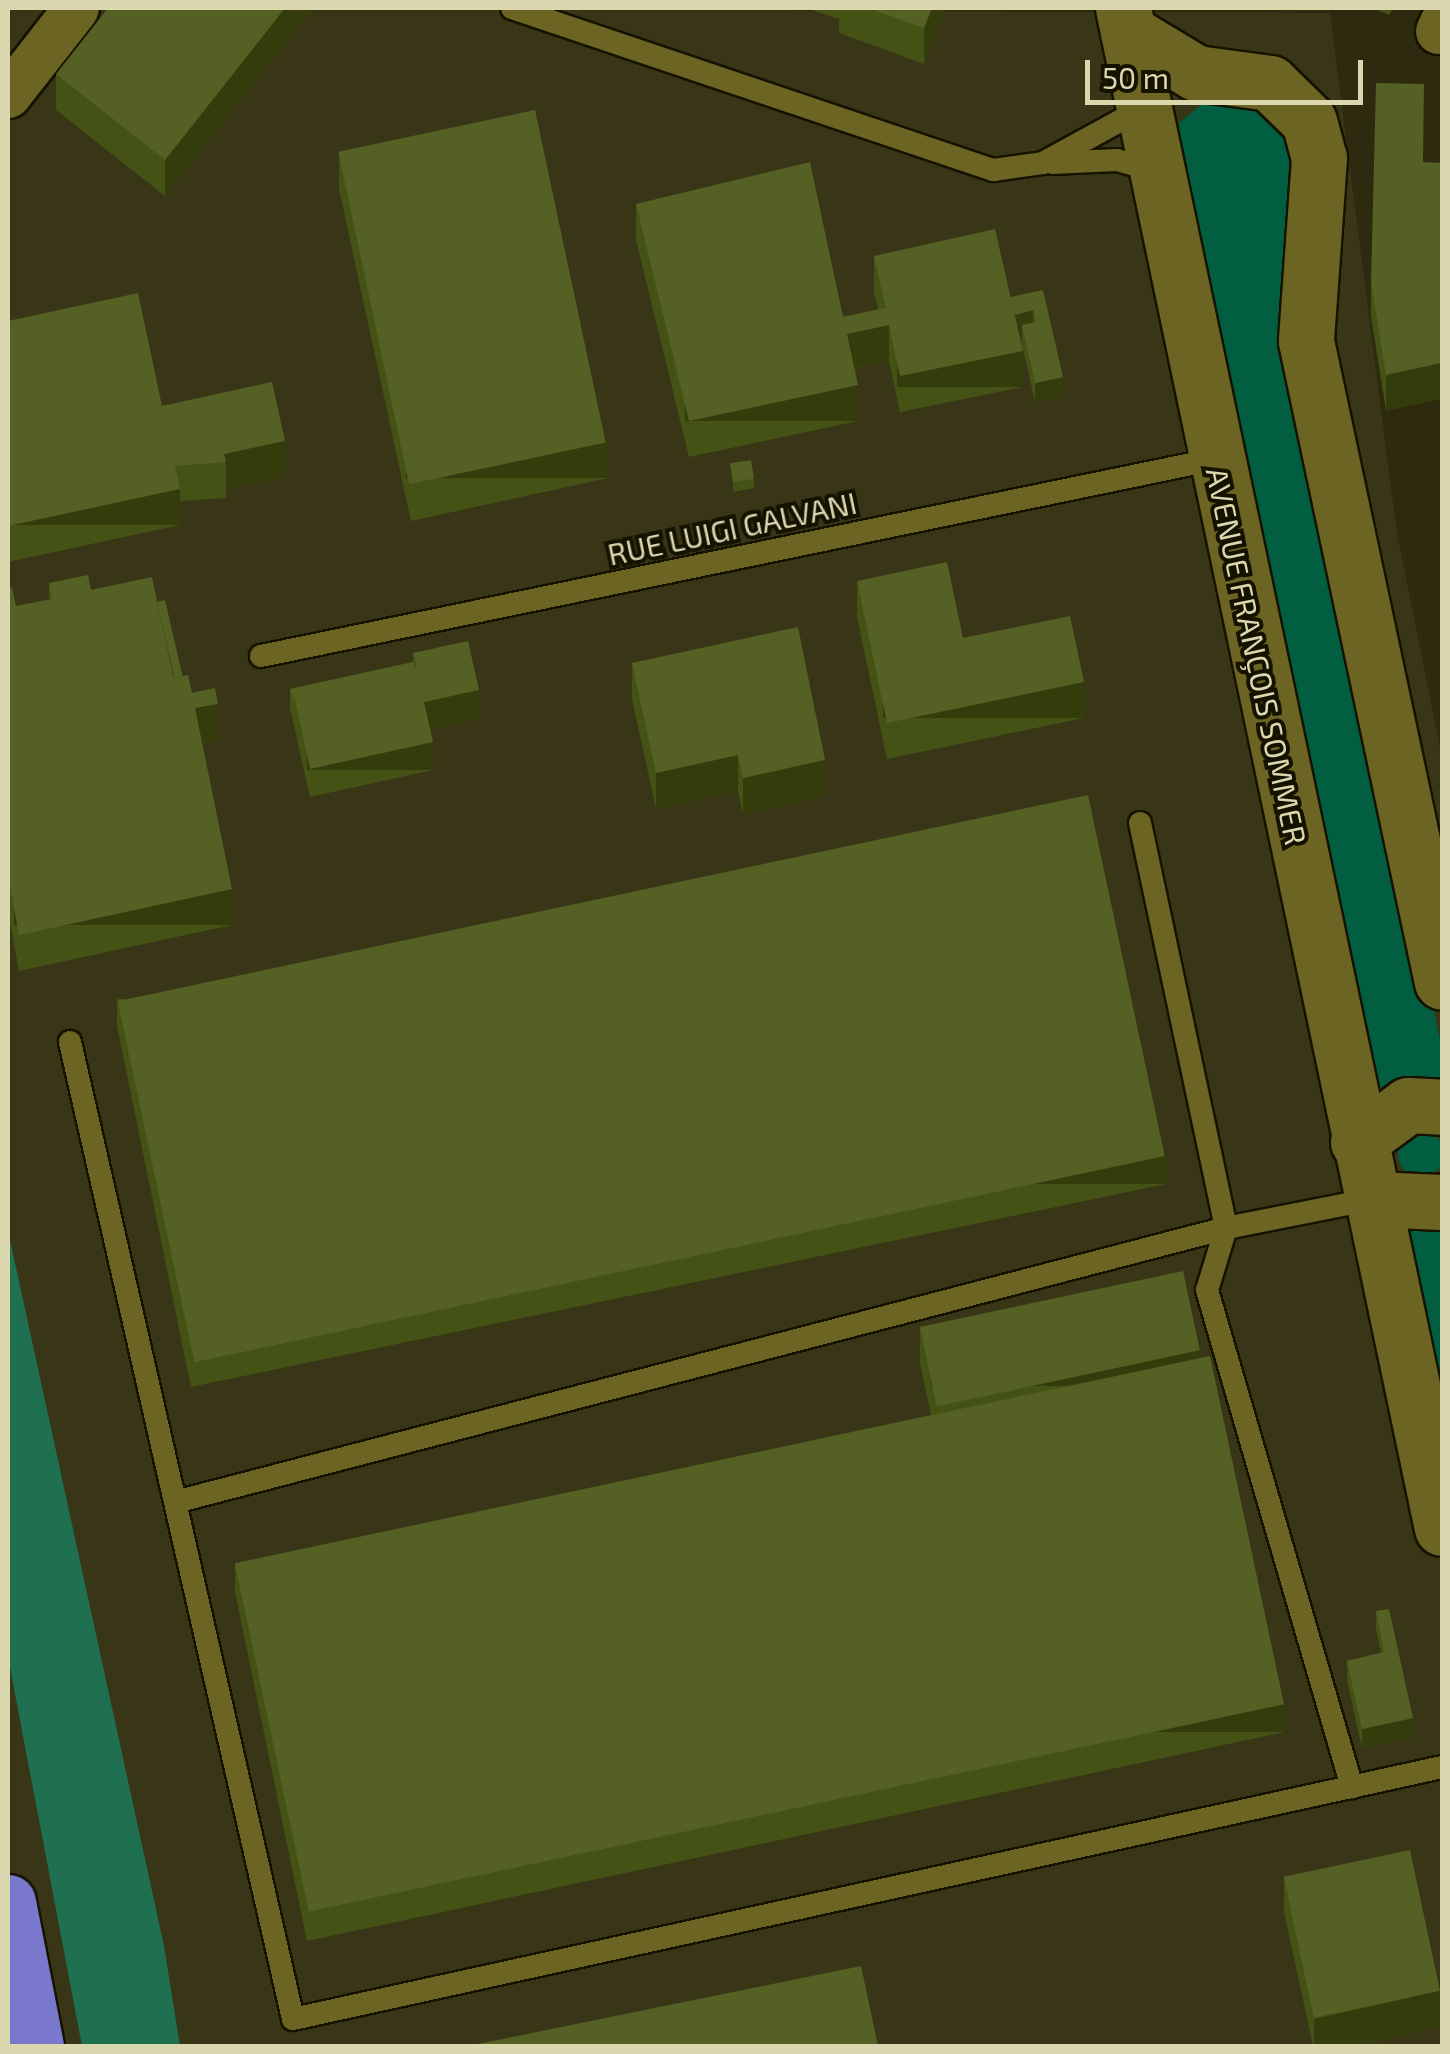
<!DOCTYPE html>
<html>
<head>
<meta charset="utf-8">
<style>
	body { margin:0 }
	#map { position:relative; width:1450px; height:2054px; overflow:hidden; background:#2d2a0f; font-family:"Exo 2",sans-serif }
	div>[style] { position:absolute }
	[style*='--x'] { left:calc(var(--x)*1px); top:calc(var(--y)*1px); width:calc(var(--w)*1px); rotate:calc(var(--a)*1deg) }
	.built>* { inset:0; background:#393617 }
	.green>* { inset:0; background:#025e40 }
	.round { border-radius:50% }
	.forest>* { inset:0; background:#1f7050 }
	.roads { filter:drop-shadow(2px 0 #151200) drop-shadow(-2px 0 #151200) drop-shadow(0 2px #151200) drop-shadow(0 -2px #151200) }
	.lane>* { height:22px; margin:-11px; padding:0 11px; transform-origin:11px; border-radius:11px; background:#6b6423 }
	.street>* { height:45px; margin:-22.5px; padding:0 22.5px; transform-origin:22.5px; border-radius:22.5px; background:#6b6423 }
	.secondary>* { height:55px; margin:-27.5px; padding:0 27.5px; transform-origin:27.5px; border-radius:27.5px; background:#6b6423 }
	.highway>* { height:55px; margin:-27.5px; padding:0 27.5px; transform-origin:27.5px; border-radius:27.5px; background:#7a78cd }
	.wall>* { inset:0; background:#445215 }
	.shaded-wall>* { inset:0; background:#343c0b; transform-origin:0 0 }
	.building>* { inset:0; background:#556025; transform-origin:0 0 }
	span { translate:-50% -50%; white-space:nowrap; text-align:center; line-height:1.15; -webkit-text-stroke:8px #151200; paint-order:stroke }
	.street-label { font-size:30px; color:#dbd7af }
	.frame { position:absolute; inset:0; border:10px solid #dbd7af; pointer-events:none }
	.scale { position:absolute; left:1085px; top:60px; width:278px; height:45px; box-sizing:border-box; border:5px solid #dbd7af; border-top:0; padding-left:12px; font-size:30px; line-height:35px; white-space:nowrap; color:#dbd7af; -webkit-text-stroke:8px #151200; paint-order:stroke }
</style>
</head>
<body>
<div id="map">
	<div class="built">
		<div style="clip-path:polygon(8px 8px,1330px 13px,1397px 534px,1442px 757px,1442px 2046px,8px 2046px)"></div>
	</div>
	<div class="green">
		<div style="clip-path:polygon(1212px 96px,1252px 97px,1294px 132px,1302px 401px,1442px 1049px,1442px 1085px,1374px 1104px,1171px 151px,1180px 122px)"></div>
		<div class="round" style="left:1398px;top:1131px;width:46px;height:46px"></div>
		<div style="clip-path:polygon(1402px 1219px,1442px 1220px,1442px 1412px)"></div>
	</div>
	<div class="forest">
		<div style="clip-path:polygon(8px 1231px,164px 1946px,180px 2046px,82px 2046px,8px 1657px)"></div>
	</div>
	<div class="roads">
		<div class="lane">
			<div style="--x:512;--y:8;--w:508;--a:18.61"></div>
			<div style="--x:993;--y:170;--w:50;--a:-8"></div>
			<div style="--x:1043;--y:163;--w:111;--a:-28.7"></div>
			<div style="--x:1052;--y:163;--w:65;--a:-2.6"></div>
			<div style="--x:1117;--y:160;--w:37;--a:16"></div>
			<div style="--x:261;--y:656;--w:975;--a:-11.66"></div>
			<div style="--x:1140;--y:823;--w:414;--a:78"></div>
			<div style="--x:1226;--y:1228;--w:65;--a:107"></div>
			<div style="--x:1207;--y:1290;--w:518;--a:73.74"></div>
			<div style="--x:70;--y:1042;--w:1002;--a:77.14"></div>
			<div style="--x:293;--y:2019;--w:1176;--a:-12.37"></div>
			<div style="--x:179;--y:1501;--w:1082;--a:-14.61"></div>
			<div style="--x:1226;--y:1228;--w:149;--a:-11.2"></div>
		</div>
		<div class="street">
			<div style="--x:1438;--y:31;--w:10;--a:-66"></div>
			<div style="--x:8;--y:95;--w:110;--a:-52"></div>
		</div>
		<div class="secondary">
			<div style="--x:1123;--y:8;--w:1553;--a:78.15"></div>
			<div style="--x:1128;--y:32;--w:79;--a:31.1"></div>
			<div style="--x:1196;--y:73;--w:75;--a:7.7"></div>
			<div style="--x:1270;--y:83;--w:54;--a:44.3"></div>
			<div style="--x:1309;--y:121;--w:38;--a:75"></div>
			<div style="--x:1319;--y:158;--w:183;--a:94.1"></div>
			<div style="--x:1306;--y:341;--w:655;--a:78.02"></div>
			<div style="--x:1358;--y:1142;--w:62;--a:-36.5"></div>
			<div style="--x:1408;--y:1105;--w:34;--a:3"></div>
			<div style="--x:1372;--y:1199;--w:70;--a:2.5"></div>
		</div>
		<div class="highway">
			<div style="--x:8;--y:1902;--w:147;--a:79"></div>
		</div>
	</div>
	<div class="wall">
		<div style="clip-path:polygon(313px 8px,165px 196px,56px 110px,56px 74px)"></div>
		<div style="clip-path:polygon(806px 8px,945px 8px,924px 64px,839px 33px,839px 19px)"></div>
		<div style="clip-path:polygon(1374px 8px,1393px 8px,1389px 15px)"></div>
		<div style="clip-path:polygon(1424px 84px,1386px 411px,1371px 317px,1371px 281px)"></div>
		<div style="clip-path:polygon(339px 153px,608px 478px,411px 521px,339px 189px)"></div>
		<div style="clip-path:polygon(636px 204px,843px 317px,878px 309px,874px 292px,874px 256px,1011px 297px,1043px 290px,1063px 396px,1035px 402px,1022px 344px,1022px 332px,1019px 333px,1023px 387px,900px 412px,889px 361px,855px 369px,858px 421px,689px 457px,636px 240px)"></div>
		<div style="clip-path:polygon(8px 321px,162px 406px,285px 477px,226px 490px,226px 498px,180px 501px,180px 525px,8px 562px)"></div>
		<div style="clip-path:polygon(730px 464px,754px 479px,754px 488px,734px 492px)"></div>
		<div style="clip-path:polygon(857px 581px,963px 638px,1084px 718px,887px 759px,857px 617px)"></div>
		<div style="clip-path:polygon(49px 583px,157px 602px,182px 676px,218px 740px,202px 743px,232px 925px,19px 971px,8px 911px,8px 589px,16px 606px,49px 600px)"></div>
		<div style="clip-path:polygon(413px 653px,479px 718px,430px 729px,433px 770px,310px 797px,290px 708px,290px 689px,413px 662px)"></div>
		<div style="clip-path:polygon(632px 663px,825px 796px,743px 814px,738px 791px,656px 809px,632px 699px)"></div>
		<div style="clip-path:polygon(117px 998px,1166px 1184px,191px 1387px,117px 1026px)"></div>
		<div style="clip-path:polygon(920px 1327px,1200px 1358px,1285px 1732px,307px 1941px,235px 1592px,235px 1564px,931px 1415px,920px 1363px)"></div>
		<div style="clip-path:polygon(1376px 1611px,1413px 1737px,1362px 1748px,1347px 1680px,1347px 1661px,1381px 1653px,1376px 1630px)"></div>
		<div style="clip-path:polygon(1284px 1876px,1441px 2027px,1353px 2046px,1313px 2046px,1284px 1912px)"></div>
	</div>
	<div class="shaded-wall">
		<div style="clip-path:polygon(285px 8px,313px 8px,165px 196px,165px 160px)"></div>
		<div style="clip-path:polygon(932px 8px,945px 8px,924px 64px,924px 28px)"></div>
		<div style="clip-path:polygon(1033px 310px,1033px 329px,1022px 325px,1022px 332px,1011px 335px,1011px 316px)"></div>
		<div style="clip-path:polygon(889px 325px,889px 361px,847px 370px,847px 334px)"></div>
		<div style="left:1023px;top:351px;width:36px;height:126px;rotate:90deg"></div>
		<div style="clip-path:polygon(1442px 363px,1442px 399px,1386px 411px,1386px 375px)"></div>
		<div style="clip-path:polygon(1063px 377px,1063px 396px,1035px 402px,1035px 383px)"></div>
		<div style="left:858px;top:385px;width:36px;height:173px;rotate:90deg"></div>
		<div style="clip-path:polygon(285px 441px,285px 477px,226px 490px,226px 462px,224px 454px)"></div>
		<div style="left:608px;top:442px;width:36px;height:202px;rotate:90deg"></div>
		<div style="left:180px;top:489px;width:36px;height:176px;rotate:90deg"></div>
		<div style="left:1084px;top:682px;width:36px;height:201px;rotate:90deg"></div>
		<div style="clip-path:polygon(479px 690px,479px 718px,424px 730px,424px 702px)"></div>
		<div style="clip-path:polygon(218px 704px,218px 740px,195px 744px,195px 708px)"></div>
		<div style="left:433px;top:742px;width:28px;height:126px;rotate:90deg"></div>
		<div style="clip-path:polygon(738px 755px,738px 791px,656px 809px,656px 773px)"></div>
		<div style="clip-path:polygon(825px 760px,825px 796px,743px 814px,743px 778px)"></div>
		<div style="left:232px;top:889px;width:36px;height:218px;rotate:90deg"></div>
		<div style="left:1166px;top:1156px;width:28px;height:996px;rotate:90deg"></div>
		<div style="left:1200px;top:1350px;width:36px;height:269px;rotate:90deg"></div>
		<div style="left:1285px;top:1704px;width:28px;height:1000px;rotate:90deg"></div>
		<div style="clip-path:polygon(1413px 1718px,1413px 1737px,1362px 1748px,1362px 1729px)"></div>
		<div style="clip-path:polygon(1441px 1991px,1441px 2027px,1353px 2046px,1314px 2046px,1314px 2019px)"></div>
	</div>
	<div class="building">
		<div style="clip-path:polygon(108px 8px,285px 8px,165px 160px,56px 74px)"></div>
		<div style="clip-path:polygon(868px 8px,932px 8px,924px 28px)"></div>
		<div style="clip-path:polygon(1376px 83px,1424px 84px,1423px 162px,1442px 163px,1442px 363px,1386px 375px,1371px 281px)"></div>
		<div style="left:535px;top:110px;width:340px;height:201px;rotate:78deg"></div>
		<div style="clip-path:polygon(810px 162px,843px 317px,886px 308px,874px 256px,995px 229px,1023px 351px,900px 376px,889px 325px,847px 334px,858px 385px,689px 421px,636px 204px)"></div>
		<div style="clip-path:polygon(1043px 290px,1063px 377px,1035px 383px,1022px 325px,1036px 322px,1033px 310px,1015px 315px,1011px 297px)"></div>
		<div style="clip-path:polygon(138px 293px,162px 406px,272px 382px,285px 441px,224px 454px,226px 462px,175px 466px,180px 489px,8px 526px,8px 321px)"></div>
		<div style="left:751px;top:460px;width:19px;height:21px;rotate:81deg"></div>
		<div style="clip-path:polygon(947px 562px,963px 638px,1070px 616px,1084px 682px,887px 723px,857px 581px)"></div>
		<div style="clip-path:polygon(88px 575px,91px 590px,152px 577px,173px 678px,188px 675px,192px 693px,215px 688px,218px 704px,195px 708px,232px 889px,19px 935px,8px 875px,8px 589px,12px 588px,16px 606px,52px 599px,49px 583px)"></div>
		<div style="left:165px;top:600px;width:78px;height:8px;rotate:77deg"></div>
		<div style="clip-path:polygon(798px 627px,825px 760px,743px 778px,738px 755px,656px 773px,632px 663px)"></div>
		<div style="clip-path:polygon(468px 641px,479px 690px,424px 702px,433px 742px,310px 769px,294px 695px,417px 668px,413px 653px)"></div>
		<div style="clip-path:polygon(413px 662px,415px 669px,294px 695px,294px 704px,290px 689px)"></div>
		<div style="left:1088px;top:795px;width:369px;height:992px;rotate:78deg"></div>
		<div style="left:1183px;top:1271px;width:81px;height:269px;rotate:78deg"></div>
		<div style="left:1210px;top:1356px;width:356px;height:997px;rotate:78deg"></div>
		<div style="clip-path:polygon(1389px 1609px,1413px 1718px,1362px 1729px,1347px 1661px,1384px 1652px,1376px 1611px)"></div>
		<div style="left:1410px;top:1850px;width:144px;height:129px;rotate:78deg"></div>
		<div style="clip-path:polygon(861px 1966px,878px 2046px,468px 2046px)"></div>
	</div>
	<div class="street-label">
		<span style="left:732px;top:528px;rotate:-12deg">RUE LUIGI GALVANI</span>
		<span style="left:1257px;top:656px;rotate:78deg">AVENUE FRANÇOIS SOMMER</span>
	</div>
	<div class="frame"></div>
	<div class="scale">50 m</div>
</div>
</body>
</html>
